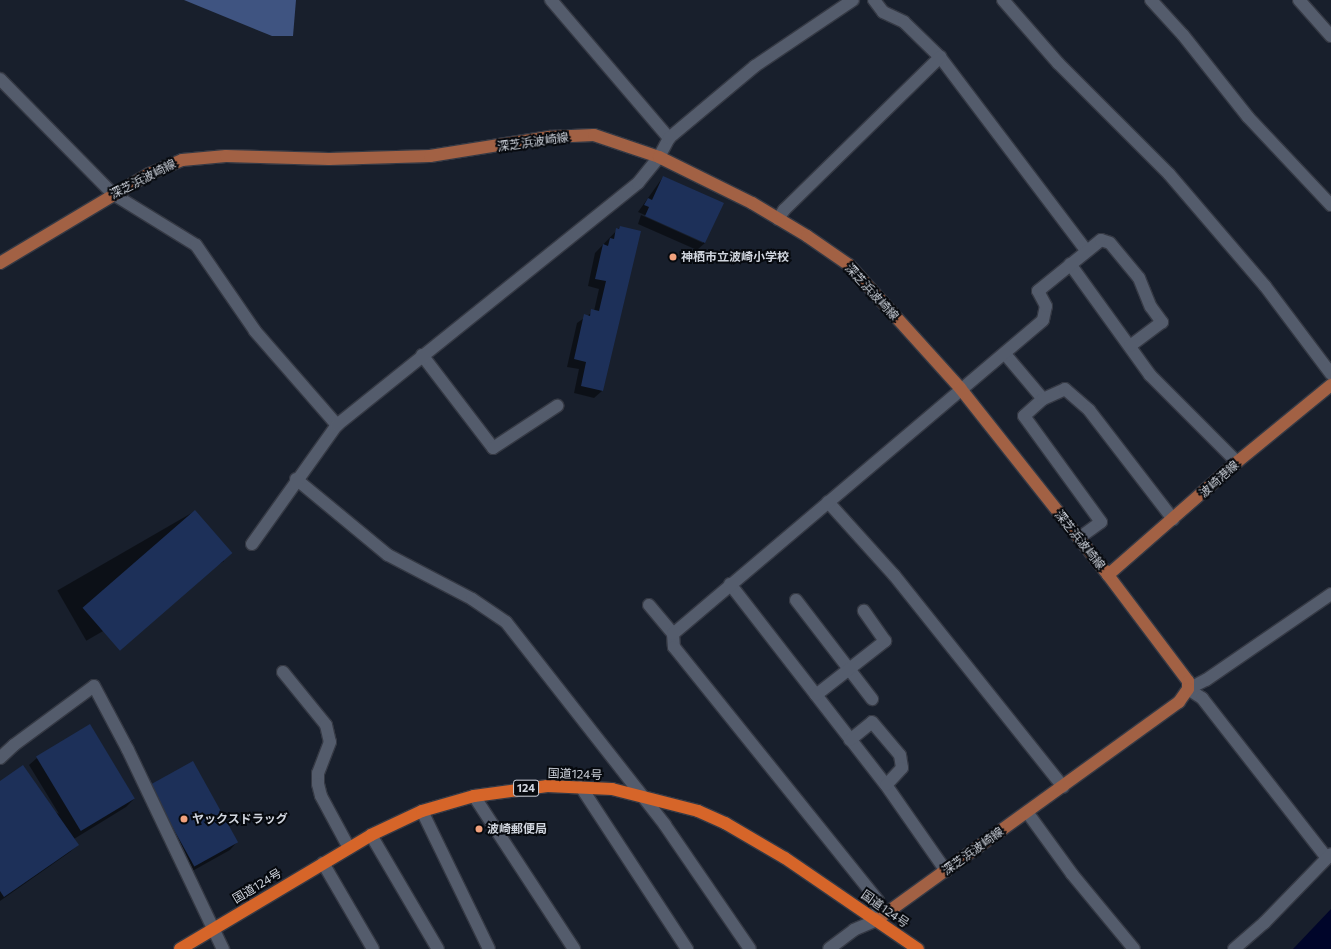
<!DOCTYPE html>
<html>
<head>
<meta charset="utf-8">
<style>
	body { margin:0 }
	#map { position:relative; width:1331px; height:949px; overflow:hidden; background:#181f2c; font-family:Commissioner,"Noto Sans JP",sans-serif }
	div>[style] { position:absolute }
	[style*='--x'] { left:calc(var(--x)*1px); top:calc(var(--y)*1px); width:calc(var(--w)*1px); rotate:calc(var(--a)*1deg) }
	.forest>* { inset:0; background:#3f5481 }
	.water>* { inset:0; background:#00052a }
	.shadow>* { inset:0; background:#0007; transform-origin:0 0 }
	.building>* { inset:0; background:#1d3059; transform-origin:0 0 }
	.roads { filter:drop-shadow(1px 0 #353944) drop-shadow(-1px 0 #353944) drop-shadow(0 1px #353944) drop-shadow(0 -1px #353944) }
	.minor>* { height:12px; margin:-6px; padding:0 6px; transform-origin:6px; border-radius:6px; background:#545c6c }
	.major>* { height:12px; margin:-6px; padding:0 6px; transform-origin:6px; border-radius:6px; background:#a26144 }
	.highway>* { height:12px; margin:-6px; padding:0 6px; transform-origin:6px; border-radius:6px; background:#d66529 }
	.dots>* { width:11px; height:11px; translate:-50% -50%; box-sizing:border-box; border:2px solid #06090e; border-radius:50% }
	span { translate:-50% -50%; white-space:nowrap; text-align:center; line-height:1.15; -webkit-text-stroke:4px #06090e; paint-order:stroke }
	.shield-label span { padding:1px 3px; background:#06090e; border:1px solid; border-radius:3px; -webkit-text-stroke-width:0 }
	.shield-label { font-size:11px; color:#d0d5de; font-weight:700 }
	.street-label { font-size:12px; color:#d0d5de }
	.poi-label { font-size:12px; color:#d0d5de; font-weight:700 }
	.left { translate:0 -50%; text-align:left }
</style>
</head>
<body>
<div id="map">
	<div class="forest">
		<div style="clip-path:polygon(184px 0,296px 0,293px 36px,272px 36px)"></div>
	</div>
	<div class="water">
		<div style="clip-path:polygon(1331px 909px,1331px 949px,1293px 949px)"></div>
	</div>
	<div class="shadow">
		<div style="clip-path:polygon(663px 177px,705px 243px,697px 250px,638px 224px,641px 215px,703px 243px,703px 241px,638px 212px)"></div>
		<div style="clip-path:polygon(620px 227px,602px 391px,594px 398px,574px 393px,579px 369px,567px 367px,577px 323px,594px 311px,599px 289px,588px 286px,595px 253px)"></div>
		<div style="left:195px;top:511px;width:58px;height:159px;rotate:60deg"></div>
		<div style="clip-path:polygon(37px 758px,134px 799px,126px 807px,74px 839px,78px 845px,70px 852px,0 901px,0 782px,59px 814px,29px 765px)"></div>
		<div style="clip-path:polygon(143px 794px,237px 842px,230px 850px,187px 874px)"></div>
	</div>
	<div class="building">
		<div style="clip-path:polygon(663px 176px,724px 203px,705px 243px,645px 216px,649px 207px,644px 205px,648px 198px,652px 200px)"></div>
		<div style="clip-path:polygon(620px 226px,641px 231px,603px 391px,581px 386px,586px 362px,574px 359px,584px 314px,590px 316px,591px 309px,599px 311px,606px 281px,595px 279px,603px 244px,608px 246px,610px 238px,614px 239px,616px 228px,619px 229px)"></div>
		<div style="left:195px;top:510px;width:57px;height:149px;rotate:49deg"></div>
		<div style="left:90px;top:724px;width:87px;height:63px;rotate:59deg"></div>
		<div style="left:193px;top:761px;width:93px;height:50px;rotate:61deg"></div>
		<div style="clip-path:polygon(23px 765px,79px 845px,4px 897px,0 891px,0 781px)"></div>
	</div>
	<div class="roads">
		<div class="minor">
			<div style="--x:551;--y:0;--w:182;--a:49.5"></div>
			<div style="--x:874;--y:0;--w:15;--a:53"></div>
			<div style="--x:883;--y:12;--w:23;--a:25"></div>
			<div style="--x:904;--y:22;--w:50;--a:44.2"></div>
			<div style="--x:940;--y:57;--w:242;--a:52.9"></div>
			<div style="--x:1003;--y:0;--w:84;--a:48.9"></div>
			<div style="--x:1058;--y:63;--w:157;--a:45"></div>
			<div style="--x:1169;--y:174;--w:148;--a:49.4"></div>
			<div style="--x:1265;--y:286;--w:110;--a:53.1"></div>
			<div style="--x:1151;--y:0;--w:47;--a:47.6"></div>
			<div style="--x:1183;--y:35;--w:105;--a:51.6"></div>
			<div style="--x:1248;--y:117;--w:121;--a:46.7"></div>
			<div style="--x:1299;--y:0;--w:48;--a:48.4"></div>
			<div style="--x:0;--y:79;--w:161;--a:45.5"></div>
			<div style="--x:113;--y:194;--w:97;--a:31.6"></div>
			<div style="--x:196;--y:245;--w:104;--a:55.5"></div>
			<div style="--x:255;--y:331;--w:125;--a:48.9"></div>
			<div style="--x:778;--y:219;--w:11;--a:-56"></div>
			<div style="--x:784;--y:210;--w:219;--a:-44.4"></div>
			<div style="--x:1070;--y:264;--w:137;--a:54.2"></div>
			<div style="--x:1150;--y:375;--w:123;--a:45"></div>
			<div style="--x:1005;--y:354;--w:59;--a:49.8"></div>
			<div style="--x:422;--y:355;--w:117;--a:52.6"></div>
			<div style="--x:493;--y:448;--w:77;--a:-33.3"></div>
			<div style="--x:296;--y:479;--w:119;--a:39.6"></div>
			<div style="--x:388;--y:555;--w:95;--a:27.6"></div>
			<div style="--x:472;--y:599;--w:41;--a:34.1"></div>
			<div style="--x:506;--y:622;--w:258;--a:51.9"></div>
			<div style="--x:665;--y:825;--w:150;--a:55.6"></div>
			<div style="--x:828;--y:502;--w:98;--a:47.9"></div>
			<div style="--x:894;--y:575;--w:271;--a:51.4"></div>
			<div style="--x:1079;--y:538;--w:27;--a:-36"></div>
			<div style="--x:1101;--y:522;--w:131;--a:-126"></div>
			<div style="--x:1024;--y:416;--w:25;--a:-42"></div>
			<div style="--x:1043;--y:399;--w:24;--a:-24"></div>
			<div style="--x:1065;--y:389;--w:32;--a:41"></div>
			<div style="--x:1089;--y:410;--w:138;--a:52.4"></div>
			<div style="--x:252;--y:544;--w:146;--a:-54.5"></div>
			<div style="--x:337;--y:425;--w:386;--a:-38.8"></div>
			<div style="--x:638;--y:183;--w:33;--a:-51"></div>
			<div style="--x:659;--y:157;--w:21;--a:-62"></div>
			<div style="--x:669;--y:138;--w:112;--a:-39.9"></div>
			<div style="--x:755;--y:66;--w:118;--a:-34"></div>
			<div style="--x:730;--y:584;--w:254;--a:52.2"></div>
			<div style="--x:886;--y:785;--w:105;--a:55.1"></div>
			<div style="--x:796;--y:600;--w:125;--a:52.5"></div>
			<div style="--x:649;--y:605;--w:38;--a:50"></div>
			<div style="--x:673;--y:634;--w:13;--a:86"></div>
			<div style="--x:674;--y:647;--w:326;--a:51.2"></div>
			<div style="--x:878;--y:901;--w:19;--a:93"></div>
			<div style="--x:877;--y:920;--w:25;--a:157"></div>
			<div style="--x:854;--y:930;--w:31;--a:143"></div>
			<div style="--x:673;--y:634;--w:485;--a:-40.3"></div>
			<div style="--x:1043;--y:320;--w:14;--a:-78"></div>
			<div style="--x:1046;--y:306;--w:17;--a:-118"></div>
			<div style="--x:1038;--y:291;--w:81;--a:-39"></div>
			<div style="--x:1101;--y:240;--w:9;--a:18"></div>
			<div style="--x:1110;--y:243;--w:45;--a:50.4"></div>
			<div style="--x:1139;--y:278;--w:31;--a:68"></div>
			<div style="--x:1151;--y:307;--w:19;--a:54"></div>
			<div style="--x:1162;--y:322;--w:40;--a:143"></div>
			<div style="--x:283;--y:672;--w:68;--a:50.9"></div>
			<div style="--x:326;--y:725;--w:17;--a:77"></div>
			<div style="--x:330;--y:742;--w:33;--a:111"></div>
			<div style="--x:318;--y:773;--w:11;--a:90"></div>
			<div style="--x:318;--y:784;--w:12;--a:76"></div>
			<div style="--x:321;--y:796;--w:59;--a:61.7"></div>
			<div style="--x:1188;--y:689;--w:17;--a:33"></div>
			<div style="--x:1202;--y:698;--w:203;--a:52"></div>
			<div style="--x:1188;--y:689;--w:20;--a:-27"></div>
			<div style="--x:1206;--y:680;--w:152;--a:-34.5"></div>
			<div style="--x:816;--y:695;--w:88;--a:-38"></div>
			<div style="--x:885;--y:641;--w:37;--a:-125"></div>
			<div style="--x:850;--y:740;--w:28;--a:-39"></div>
			<div style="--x:872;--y:722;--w:43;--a:49.7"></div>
			<div style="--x:900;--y:755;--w:13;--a:81"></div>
			<div style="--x:902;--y:768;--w:23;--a:133"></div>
			<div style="--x:0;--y:758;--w:19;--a:-43"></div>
			<div style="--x:14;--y:745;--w:99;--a:-36.4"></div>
			<div style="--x:94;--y:686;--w:72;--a:62"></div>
			<div style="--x:128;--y:750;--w:221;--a:64.5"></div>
			<div style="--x:581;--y:787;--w:194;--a:56.8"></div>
			<div style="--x:474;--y:796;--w:183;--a:56.8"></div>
			<div style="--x:422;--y:811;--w:153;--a:64.1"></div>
			<div style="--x:1027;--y:812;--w:77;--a:54"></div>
			<div style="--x:1072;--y:874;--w:97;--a:50.4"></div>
			<div style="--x:371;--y:835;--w:132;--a:59.6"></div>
			<div style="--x:323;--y:863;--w:99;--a:59.8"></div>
			<div style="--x:1234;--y:949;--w:40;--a:-41"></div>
			<div style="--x:1264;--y:923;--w:96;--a:-45.8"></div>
		</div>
		<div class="major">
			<div style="--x:0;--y:263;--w:174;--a:-30.9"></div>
			<div style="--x:149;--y:174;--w:36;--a:-23"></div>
			<div style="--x:182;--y:160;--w:44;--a:-5.2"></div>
			<div style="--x:226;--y:156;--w:103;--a:1.7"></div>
			<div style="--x:329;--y:159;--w:101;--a:-1.7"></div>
			<div style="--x:430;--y:156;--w:121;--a:-9.1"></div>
			<div style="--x:549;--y:137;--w:45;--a:-2.5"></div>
			<div style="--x:594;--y:135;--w:69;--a:18.7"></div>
			<div style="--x:659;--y:157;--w:104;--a:26.3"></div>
			<div style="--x:752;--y:203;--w:64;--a:31"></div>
			<div style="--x:807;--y:236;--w:51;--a:34.6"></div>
			<div style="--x:849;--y:265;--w:166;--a:47.9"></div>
			<div style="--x:960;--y:388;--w:238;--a:51.6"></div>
			<div style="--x:1108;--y:575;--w:133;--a:53"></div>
			<div style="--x:1188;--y:681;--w:8;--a:90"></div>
			<div style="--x:1188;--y:689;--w:16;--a:125"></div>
			<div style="--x:1179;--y:702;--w:372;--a:144.2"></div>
			<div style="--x:1108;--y:575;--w:171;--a:-41.2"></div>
			<div style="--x:1237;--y:462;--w:122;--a:-39.3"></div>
		</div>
		<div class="highway">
			<div style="--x:180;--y:949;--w:222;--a:-30.8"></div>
			<div style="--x:371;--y:835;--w:56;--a:-25.2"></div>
			<div style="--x:422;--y:811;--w:54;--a:-16.1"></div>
			<div style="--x:474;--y:796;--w:74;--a:-7.8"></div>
			<div style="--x:547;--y:786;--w:65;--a:2.6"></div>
			<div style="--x:612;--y:789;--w:89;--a:14.3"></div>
			<div style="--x:698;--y:811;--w:30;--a:24"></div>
			<div style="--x:725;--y:823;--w:69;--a:30.3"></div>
			<div style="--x:785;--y:858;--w:161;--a:34.4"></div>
		</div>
	</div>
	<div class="dots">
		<div style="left:673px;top:257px;background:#f1a17d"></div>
		<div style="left:184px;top:819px;background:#f1a17d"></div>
		<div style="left:479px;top:829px;background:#f1a17d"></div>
	</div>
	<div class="shield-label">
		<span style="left:526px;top:788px">124</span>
	</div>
	<div class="street-label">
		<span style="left:533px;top:142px;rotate:-8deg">深芝浜波崎線</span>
		<span style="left:143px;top:179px;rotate:-27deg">深芝浜波崎線</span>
		<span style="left:872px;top:292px;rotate:47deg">深芝浜波崎線</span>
		<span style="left:1219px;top:479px;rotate:-42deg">波崎港線</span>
		<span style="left:1080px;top:540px;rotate:51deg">深芝浜波崎線</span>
		<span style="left:575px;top:774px;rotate:2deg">国道124号</span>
		<span style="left:973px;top:851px;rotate:-36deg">深芝浜波崎線</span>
		<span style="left:257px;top:886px;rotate:-31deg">国道124号</span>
		<span style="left:885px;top:909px;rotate:35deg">国道124号</span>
	</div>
	<div class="poi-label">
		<span class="left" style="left:681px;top:257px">神栖市立波崎小学校</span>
		<span class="left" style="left:192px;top:819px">ヤックスドラッグ</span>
		<span class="left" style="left:487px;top:829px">波崎郵便局</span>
	</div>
</div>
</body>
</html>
